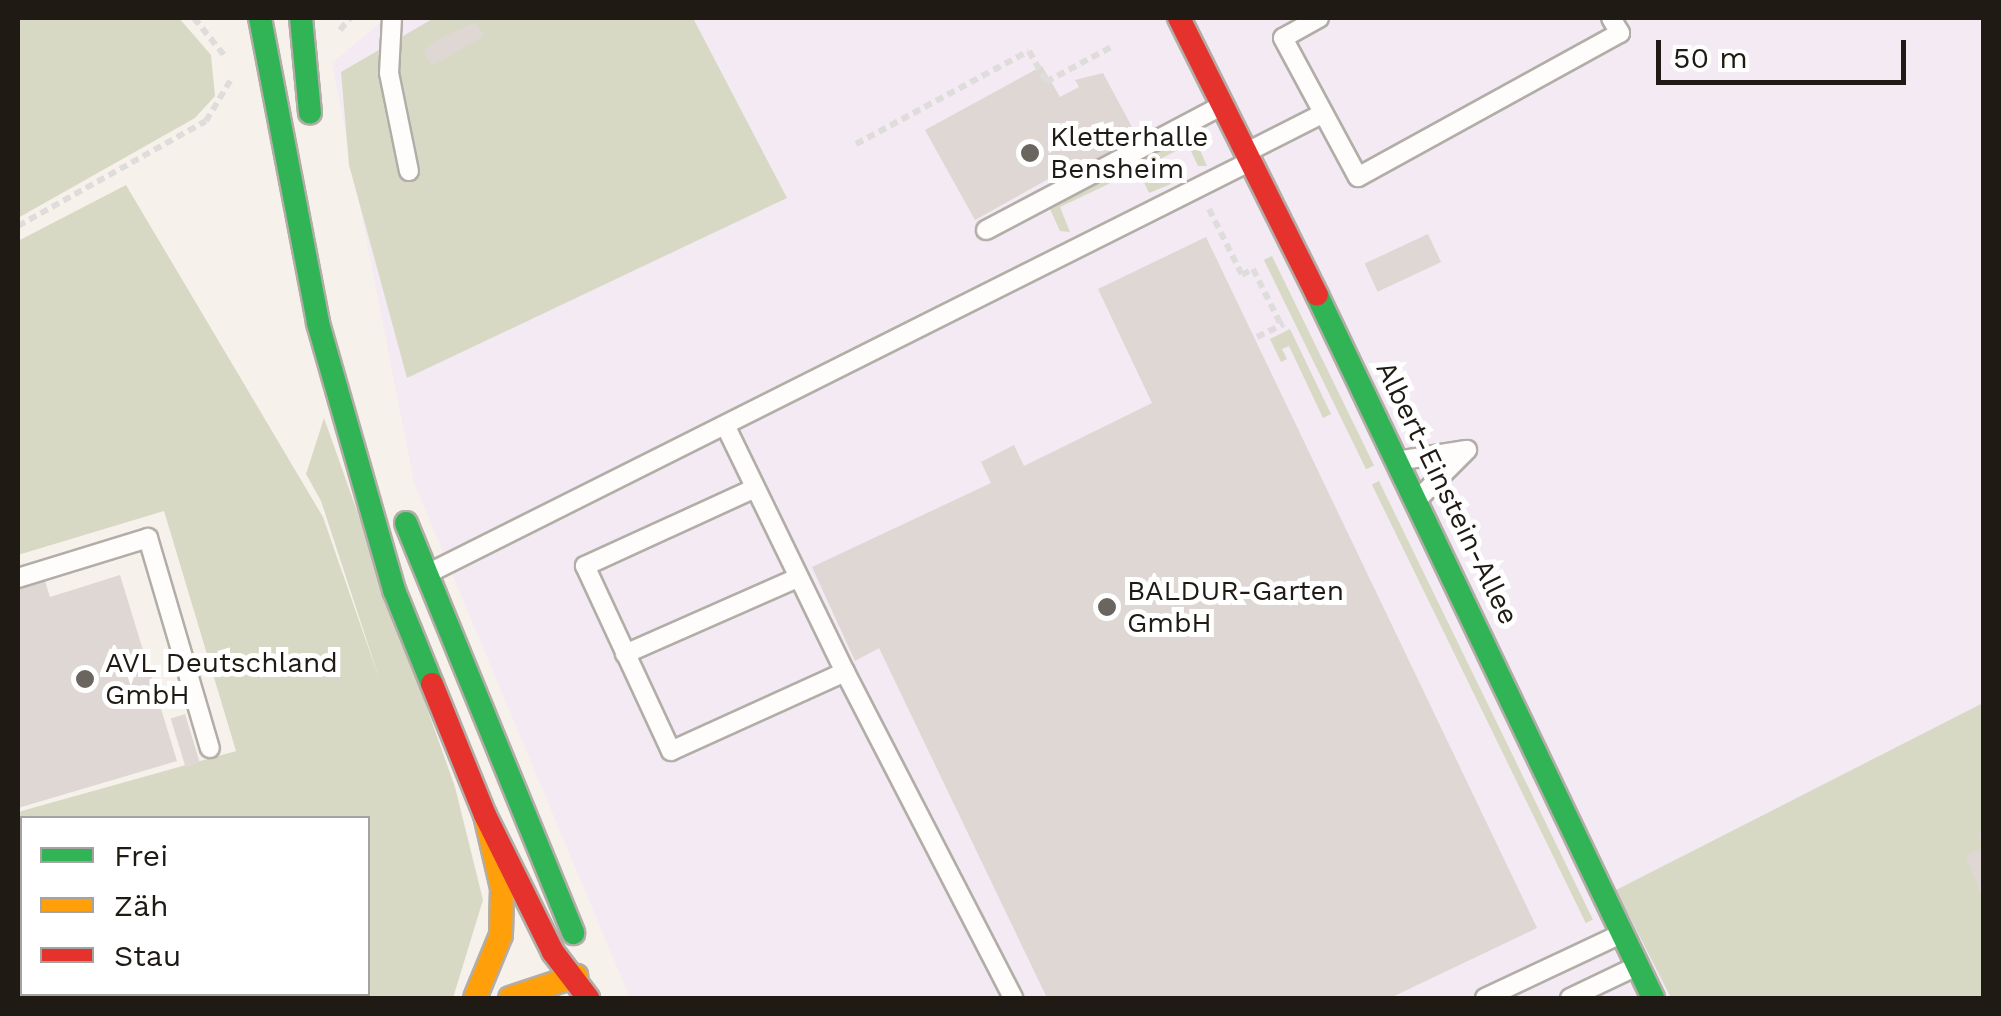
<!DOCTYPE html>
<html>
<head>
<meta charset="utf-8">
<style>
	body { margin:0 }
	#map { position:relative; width:2001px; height:1016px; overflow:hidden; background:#f7f1eb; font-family:"Work Sans",sans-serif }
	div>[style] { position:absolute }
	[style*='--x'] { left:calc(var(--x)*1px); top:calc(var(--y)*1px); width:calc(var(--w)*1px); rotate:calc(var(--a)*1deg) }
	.commercial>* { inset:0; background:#f3eaf3 }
	.green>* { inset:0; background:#d8d9c5; transform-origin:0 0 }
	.building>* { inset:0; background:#ded7d3; transform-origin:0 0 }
	.path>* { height:6px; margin-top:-3px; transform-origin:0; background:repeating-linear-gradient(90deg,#dedddb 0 8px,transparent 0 13px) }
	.roads { filter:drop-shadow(2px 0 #b2ada7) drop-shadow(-2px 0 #b2ada7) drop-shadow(0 2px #b2ada7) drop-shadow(0 -2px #b2ada7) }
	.lane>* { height:18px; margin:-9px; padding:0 9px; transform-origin:9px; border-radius:9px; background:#fefdfc }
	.fast>* { height:22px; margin:-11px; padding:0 11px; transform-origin:11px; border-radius:11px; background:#30b455 }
	.slow>* { height:22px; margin:-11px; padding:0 11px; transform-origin:11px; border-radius:11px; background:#ff9f0a }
	.jam>* { height:22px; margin:-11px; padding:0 11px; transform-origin:11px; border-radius:11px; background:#e5322d }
	.dots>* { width:28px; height:28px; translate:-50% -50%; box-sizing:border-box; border:5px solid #fff; border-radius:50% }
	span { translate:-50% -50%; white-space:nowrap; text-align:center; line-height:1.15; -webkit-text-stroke:10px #fff; paint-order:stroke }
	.poi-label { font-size:28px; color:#1f1a14 }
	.left { translate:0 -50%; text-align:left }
	.street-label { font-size:28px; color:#1f1a14 }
	.frame { position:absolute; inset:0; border:20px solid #1f1a14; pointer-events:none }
	.legend { position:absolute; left:20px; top:816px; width:350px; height:180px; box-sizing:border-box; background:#fff; border:2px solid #a5a3a1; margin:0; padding:12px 18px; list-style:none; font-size:30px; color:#1f1a14 }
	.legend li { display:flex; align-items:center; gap:20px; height:50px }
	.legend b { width:50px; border:2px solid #a5a3a1 }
	.scale { position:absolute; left:1656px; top:40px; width:250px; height:45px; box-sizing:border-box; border:5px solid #1f1a14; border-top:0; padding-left:12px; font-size:30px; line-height:35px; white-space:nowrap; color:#1f1a14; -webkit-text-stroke:8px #fff; paint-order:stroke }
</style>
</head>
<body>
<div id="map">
	<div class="commercial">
		<div style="clip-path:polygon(386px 18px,1983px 18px,1983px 998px,630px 998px,414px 483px,332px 63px)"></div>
	</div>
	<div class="green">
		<div style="clip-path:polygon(18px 18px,179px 18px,211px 55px,215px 96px,195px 118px,18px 218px)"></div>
		<div style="clip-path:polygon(434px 18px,693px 18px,787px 198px,407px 378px,349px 165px,341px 72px)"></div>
		<div style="clip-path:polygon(1191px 129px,1207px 166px,1198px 166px,1188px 145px,1160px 159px,1171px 184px,1149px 193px,1138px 170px,1060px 207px,1070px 232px,1060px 231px,1050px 209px)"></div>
		<div style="clip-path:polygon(evenodd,126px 185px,323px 517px,380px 681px,321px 501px,306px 474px,324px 418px,455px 787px,483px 900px,453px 998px,18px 998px,18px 812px,236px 751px,164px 511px,18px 555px,18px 241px,126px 185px,22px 818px,368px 818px,368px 994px,22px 994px,22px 818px)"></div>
		<div style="left:1272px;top:256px;width:233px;height:9px;rotate:64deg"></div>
		<div style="clip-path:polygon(1290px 329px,1331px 414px,1323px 418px,1289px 346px,1282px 349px,1287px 359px,1281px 362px,1270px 339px)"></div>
		<div style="left:1379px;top:481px;width:488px;height:8px;rotate:64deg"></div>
		<div style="clip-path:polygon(1983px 703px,1983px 998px,1671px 998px,1616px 890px)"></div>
	</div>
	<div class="building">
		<div style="clip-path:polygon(476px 22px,484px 36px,432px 66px,424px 51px,434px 41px)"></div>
		<div style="clip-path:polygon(1042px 66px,1060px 97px,1079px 87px,1075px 80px,1103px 73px,1140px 142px,1083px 174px,1077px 163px,975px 220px,925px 130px)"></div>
		<div style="left:1428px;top:234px;width:31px;height:70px;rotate:65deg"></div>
		<div style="clip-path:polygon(1206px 237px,1537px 928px,1390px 998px,1047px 998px,879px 648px,855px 661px,812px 567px,991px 483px,981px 462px,1014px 445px,1024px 466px,1152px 403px,1098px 289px)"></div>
		<div style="clip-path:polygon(120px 575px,177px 761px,18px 808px,18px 589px,45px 581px,50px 597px)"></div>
		<div style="left:185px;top:714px;width:51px;height:15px;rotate:73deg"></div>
		<div style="clip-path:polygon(1984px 831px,1984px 902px,1966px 856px,1983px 847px,1977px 834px)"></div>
	</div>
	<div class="path">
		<div style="--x:194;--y:18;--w:48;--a:51"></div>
		<div style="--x:340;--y:30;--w:16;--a:-50"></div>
		<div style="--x:856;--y:144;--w:196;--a:-28.3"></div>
		<div style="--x:1029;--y:51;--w:35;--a:61"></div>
		<div style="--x:1046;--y:82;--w:78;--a:-28.2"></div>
		<div style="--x:1209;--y:209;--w:74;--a:63.4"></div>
		<div style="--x:1242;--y:275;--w:13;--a:-29"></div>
		<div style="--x:1253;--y:269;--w:63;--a:63.4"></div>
		<div style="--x:18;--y:226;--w:215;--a:-29.2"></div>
		<div style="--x:206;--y:121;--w:47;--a:-59"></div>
		<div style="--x:1257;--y:337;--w:30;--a:-26"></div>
	</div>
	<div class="roads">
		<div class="lane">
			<div style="--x:392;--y:18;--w:55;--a:93.1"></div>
			<div style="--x:389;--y:73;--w:100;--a:78.5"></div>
			<div style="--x:1319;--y:18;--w:41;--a:150.9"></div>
			<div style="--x:1283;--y:38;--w:158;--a:61.7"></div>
			<div style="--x:1358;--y:177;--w:299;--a:-28.8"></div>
			<div style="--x:1620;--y:33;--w:17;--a:-121"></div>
			<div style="--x:1247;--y:152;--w:84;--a:-26.9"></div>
			<div style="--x:986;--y:230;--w:268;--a:-27.8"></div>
			<div style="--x:726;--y:427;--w:272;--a:64.1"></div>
			<div style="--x:845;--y:672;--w:191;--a:155.6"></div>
			<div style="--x:671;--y:751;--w:204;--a:-114.9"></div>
			<div style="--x:585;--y:566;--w:187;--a:-24.6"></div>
			<div style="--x:1403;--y:460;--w:64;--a:-9"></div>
			<div style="--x:1422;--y:495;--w:64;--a:-45"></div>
			<div style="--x:429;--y:573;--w:919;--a:-26.62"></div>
			<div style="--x:18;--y:578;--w:136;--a:-17.1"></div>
			<div style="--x:148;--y:538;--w:219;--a:73.6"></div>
			<div style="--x:625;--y:654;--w:188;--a:-23.8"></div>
			<div style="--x:845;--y:672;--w:367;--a:62.7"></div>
			<div style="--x:1485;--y:998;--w:150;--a:-25.2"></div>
			<div style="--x:1570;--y:998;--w:74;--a:-25.5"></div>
		</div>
		<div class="fast">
			<div style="--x:260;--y:18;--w:310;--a:79.2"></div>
			<div style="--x:318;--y:323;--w:278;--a:74.1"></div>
			<div style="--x:394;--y:590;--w:101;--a:68"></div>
			<div style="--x:301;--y:18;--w:95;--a:84.6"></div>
			<div style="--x:1317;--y:295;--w:779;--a:64.45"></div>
			<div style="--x:406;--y:523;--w:443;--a:67.8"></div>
		</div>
		<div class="slow">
			<div style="--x:475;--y:998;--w:68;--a:-67.6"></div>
			<div style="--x:501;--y:935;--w:47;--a:-88.8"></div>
			<div style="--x:502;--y:888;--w:75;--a:-103.1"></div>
			<div style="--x:510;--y:998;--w:70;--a:-18.4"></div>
		</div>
		<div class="jam">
			<div style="--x:1179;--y:18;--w:309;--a:63.5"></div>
			<div style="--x:432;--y:684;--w:141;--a:68"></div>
			<div style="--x:485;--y:815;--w:153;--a:63.6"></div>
			<div style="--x:553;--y:952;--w:58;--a:52.7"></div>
		</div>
	</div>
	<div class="dots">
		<div style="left:1030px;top:153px;background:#6b655f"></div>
		<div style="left:1107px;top:607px;background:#6b655f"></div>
		<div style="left:85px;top:679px;background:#6b655f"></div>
	</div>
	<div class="poi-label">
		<span class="left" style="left:1050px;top:153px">Kletterhalle<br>Bensheim</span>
		<span class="left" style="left:1127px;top:607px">BALDUR-Garten<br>GmbH</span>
		<span class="left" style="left:105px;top:679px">AVL Deutschland<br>GmbH</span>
	</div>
	<div class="street-label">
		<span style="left:1447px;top:493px;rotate:64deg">Albert-Einstein-Allee</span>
	</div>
	<div class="frame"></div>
	<ul class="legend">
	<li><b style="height:12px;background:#30b455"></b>Frei</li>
	<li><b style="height:12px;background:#ff9f0a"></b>Zäh</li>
	<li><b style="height:12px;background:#e5322d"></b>Stau</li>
	</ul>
	<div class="scale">50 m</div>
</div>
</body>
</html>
